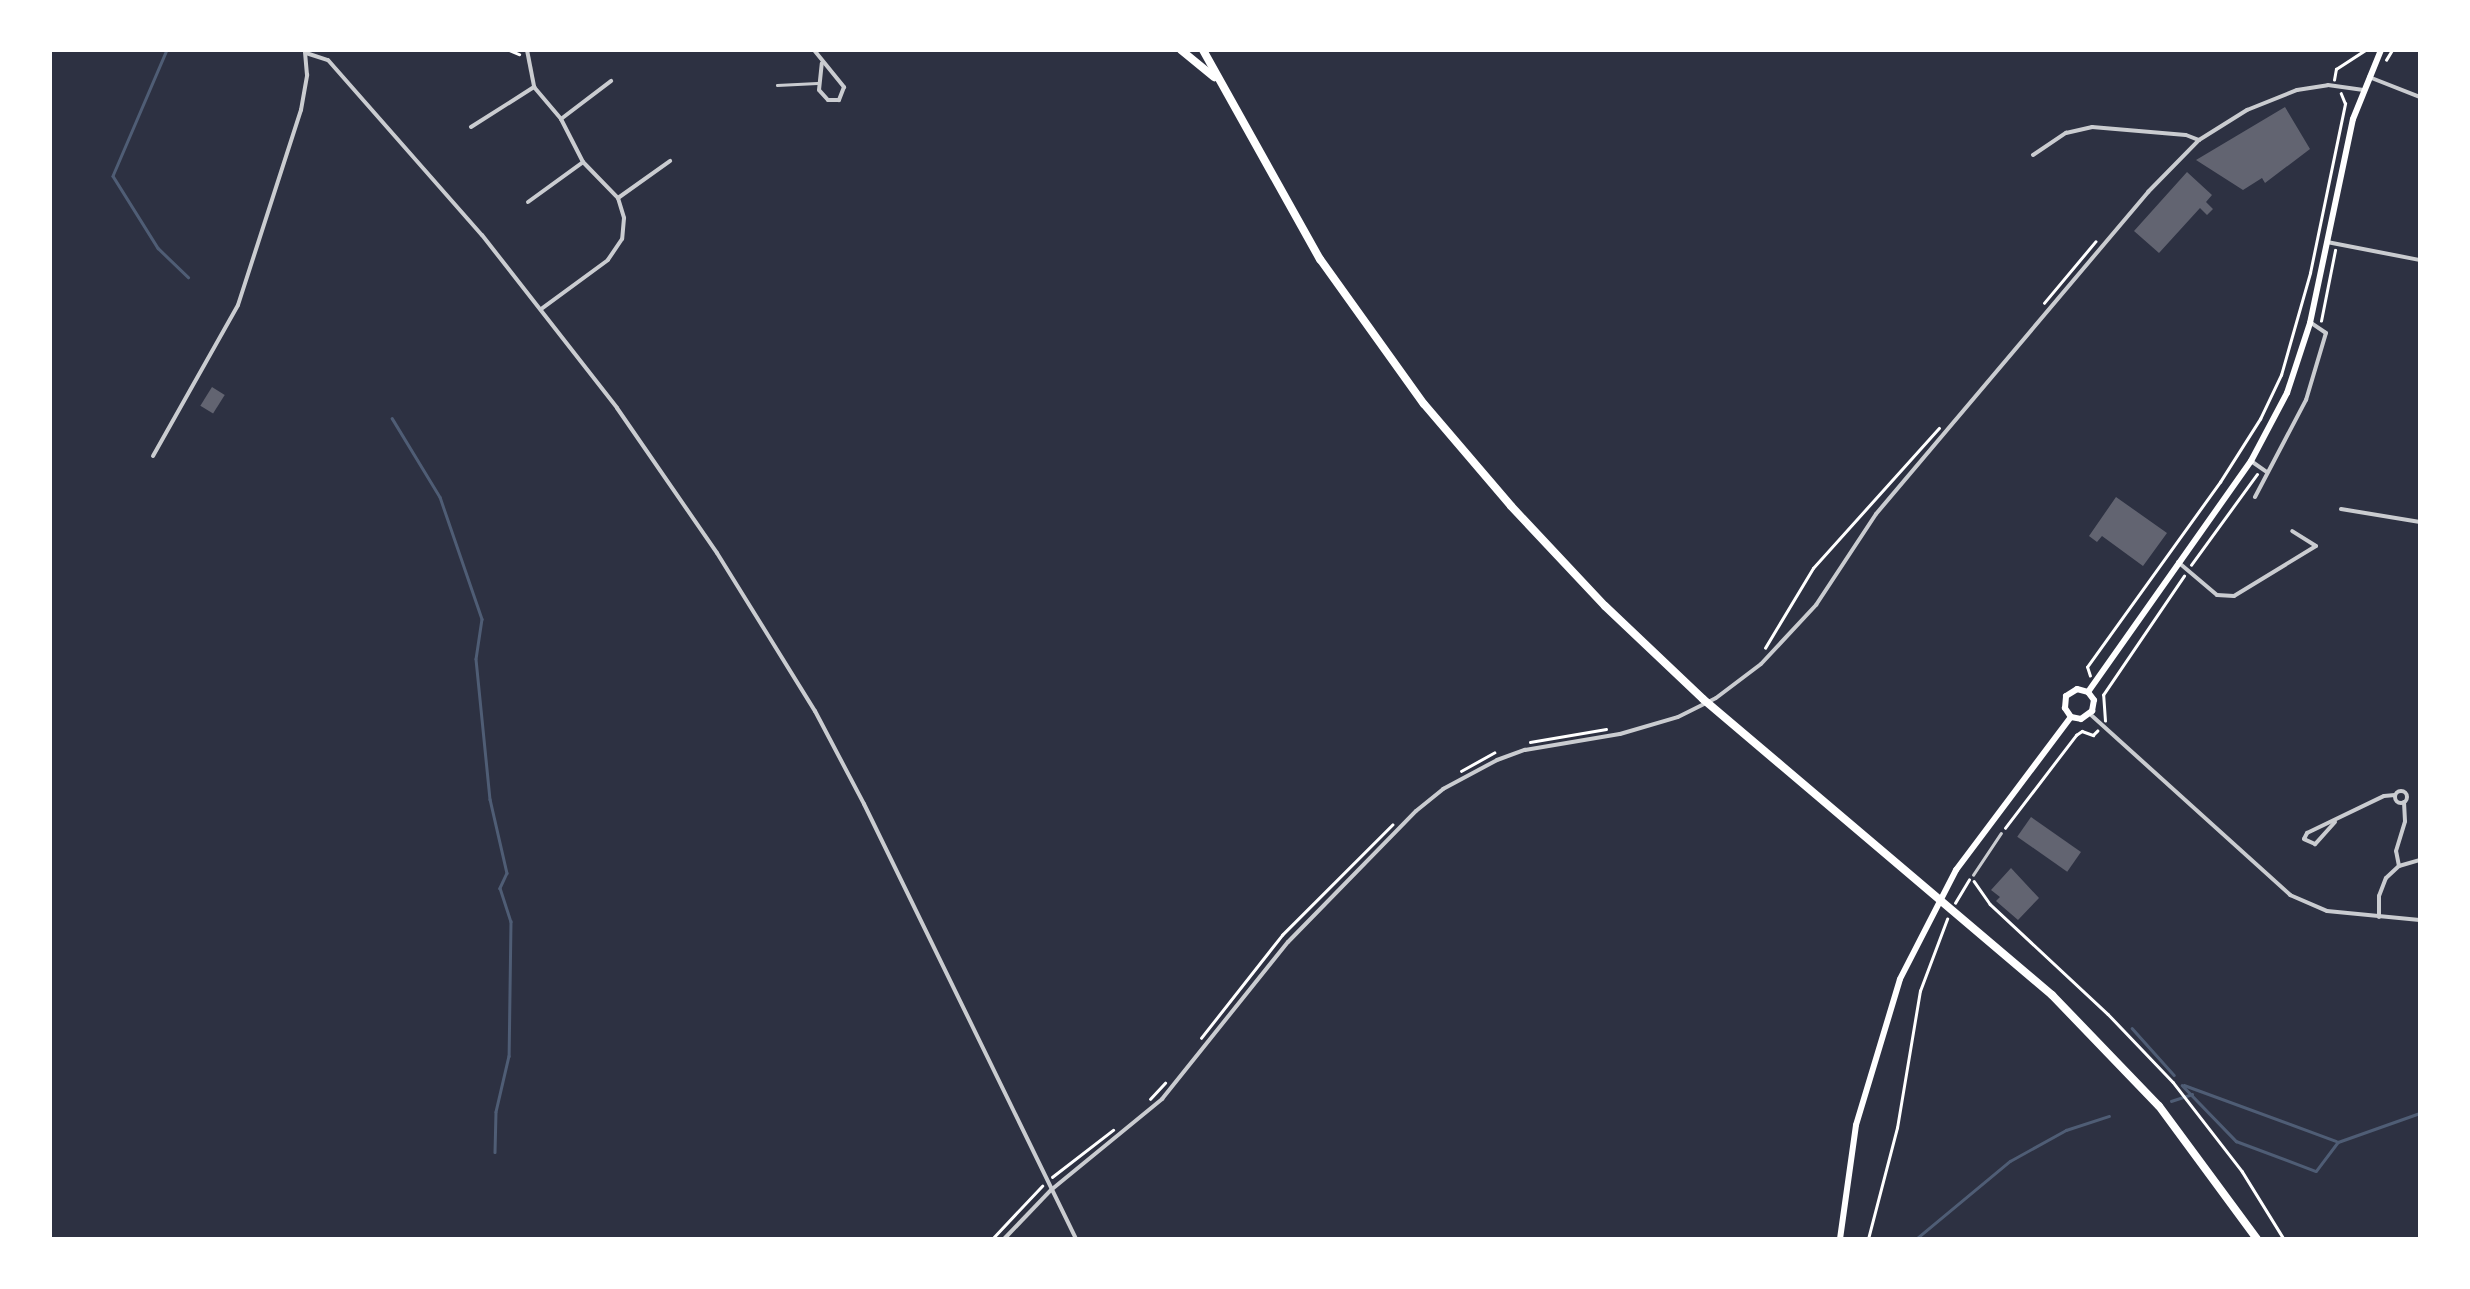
<!DOCTYPE html>
<html>
<head>
<meta charset="utf-8">
<style>
	body { margin:0 }
	#map { position:relative; width:2470px; height:1289px; overflow:hidden; background:#2d3142; font-family:Quicksand,sans-serif }
	div>[style] { position:absolute }
	[style*='--x'] { left:calc(var(--x)*1px); top:calc(var(--y)*1px); width:calc(var(--w)*1px); rotate:calc(var(--a)*1deg) }
	.stream>* { height:2.5px; margin:-1.25px; padding:0 1.25px; transform-origin:1.25px; border-radius:1.25px; background:#4f5d75 }
	.building>* { inset:0; background:#626471; transform-origin:0 0 }
	.path>* { height:2.5px; margin:-1.25px; padding:0 1.25px; transform-origin:1.25px; border-radius:1.25px; background:#fff }
	.service>* { height:2.5px; margin:-1.25px; padding:0 1.25px; transform-origin:1.25px; border-radius:1.25px; background:#caccd0 }
	.minor>* { height:4px; margin:-2px; padding:0 2px; transform-origin:2px; border-radius:2px; background:#caccd0 }
	.minor>.ring { margin:-2px; padding:0; box-sizing:content-box; background:none; border:4px solid #caccd0; border-radius:50% }
	.secondary>* { height:6px; margin:-3px; padding:0 3px; transform-origin:3px; border-radius:3px; background:#fff }
	.trunk>* { height:8px; margin:-4px; padding:0 4px; transform-origin:4px; border-radius:4px; background:#fff }
	span { translate:-50% -50%; white-space:nowrap; text-align:center; line-height:1.15; -webkit-text-stroke:8px #fff; paint-order:stroke }
	.frame { position:absolute; inset:0; border:52px solid #fff; pointer-events:none }
</style>
</head>
<body>
<div id="map">
	<div class="stream">
		<div style="--x:167;--y:50;--w:137;--a:113.2"></div>
		<div style="--x:113;--y:176;--w:85;--a:58"></div>
		<div style="--x:158;--y:248;--w:42;--a:44"></div>
		<div style="--x:392;--y:418;--w:92;--a:58.7"></div>
		<div style="--x:440;--y:497;--w:129;--a:71"></div>
		<div style="--x:482;--y:619;--w:40;--a:98.5"></div>
		<div style="--x:476;--y:659;--w:141;--a:84.3"></div>
		<div style="--x:490;--y:799;--w:76;--a:77.1"></div>
		<div style="--x:507;--y:873;--w:17;--a:115"></div>
		<div style="--x:500;--y:888;--w:35;--a:72"></div>
		<div style="--x:511;--y:921;--w:135;--a:90.8"></div>
		<div style="--x:509;--y:1056;--w:57;--a:103.1"></div>
		<div style="--x:496;--y:1112;--w:40;--a:91.4"></div>
		<div style="--x:2132;--y:1028;--w:63;--a:48.2"></div>
		<div style="--x:2182;--y:1085;--w:78;--a:46"></div>
		<div style="--x:2236;--y:1141;--w:85;--a:20.6"></div>
		<div style="--x:2316;--y:1171;--w:36;--a:-53"></div>
		<div style="--x:2338;--y:1142;--w:87;--a:-19.5"></div>
		<div style="--x:2184;--y:1085;--w:162;--a:20.2"></div>
		<div style="--x:2171;--y:1101;--w:22;--a:-18"></div>
		<div style="--x:1916;--y:1239;--w:122;--a:-39.7"></div>
		<div style="--x:2010;--y:1161;--w:64;--a:-29"></div>
		<div style="--x:2066;--y:1130;--w:45;--a:-18"></div>
	</div>
	<div class="building">
		<div style="clip-path:polygon(2285px 107px,2310px 149px,2265px 183px,2262px 178px,2243px 190px,2196px 160px)"></div>
		<div style="clip-path:polygon(2187px 172px,2212px 195px,2206px 202px,2213px 209px,2207px 215px,2200px 208px,2159px 253px,2134px 231px)"></div>
		<div style="left:212px;top:387px;width:15px;height:22px;rotate:32deg"></div>
		<div style="clip-path:polygon(2116px 497px,2167px 533px,2143px 566px,2102px 536px,2097px 542px,2089px 536px)"></div>
		<div style="left:2031px;top:817px;width:61px;height:24px;rotate:35deg"></div>
		<div style="clip-path:polygon(2011px 868px,2039px 898px,2018px 920px,1996px 901px,2000px 897px,1991px 890px)"></div>
	</div>
	<div class="path">
		<div style="--x:509;--y:50;--w:11;--a:22"></div>
		<div style="--x:2386;--y:60;--w:12;--a:-59"></div>
		<div style="--x:2334;--y:80;--w:11;--a:-80"></div>
		<div style="--x:2336;--y:69;--w:35;--a:-33"></div>
		<div style="--x:2044;--y:303;--w:80;--a:-50.1"></div>
		<div style="--x:2321;--y:321;--w:72;--a:-78.8"></div>
		<div style="--x:2191;--y:565;--w:112;--a:-54"></div>
		<div style="--x:1765;--y:648;--w:93;--a:-59"></div>
		<div style="--x:1813;--y:568;--w:188;--a:-48"></div>
		<div style="--x:2090;--y:676;--w:9;--a:-108"></div>
		<div style="--x:2087;--y:667;--w:228;--a:-54.3"></div>
		<div style="--x:2220;--y:482;--w:75;--a:-57.6"></div>
		<div style="--x:2260;--y:419;--w:49;--a:-64.5"></div>
		<div style="--x:2281;--y:375;--w:106;--a:-74.1"></div>
		<div style="--x:2310;--y:273;--w:173;--a:-78.3"></div>
		<div style="--x:2345;--y:104;--w:11;--a:-112"></div>
		<div style="--x:2105;--y:721;--w:26;--a:-94"></div>
		<div style="--x:2103;--y:695;--w:144;--a:-55.8"></div>
		<div style="--x:1530;--y:742;--w:77;--a:-9.7"></div>
		<div style="--x:1461;--y:771;--w:38;--a:-29"></div>
		<div style="--x:2005;--y:828;--w:117;--a:-52.6"></div>
		<div style="--x:2076;--y:735;--w:7;--a:-34"></div>
		<div style="--x:2082;--y:731;--w:12;--a:20"></div>
		<div style="--x:2093;--y:735;--w:6;--a:-45"></div>
		<div style="--x:1974;--y:881;--w:28;--a:55"></div>
		<div style="--x:1990;--y:904;--w:161;--a:43"></div>
		<div style="--x:2108;--y:1014;--w:94;--a:46.3"></div>
		<div style="--x:2173;--y:1082;--w:113;--a:52.2"></div>
		<div style="--x:2242;--y:1171;--w:80;--a:58.3"></div>
		<div style="--x:1955;--y:903;--w:27;--a:-59"></div>
		<div style="--x:1201;--y:1038;--w:131;--a:-51.8"></div>
		<div style="--x:1282;--y:935;--w:156;--a:-45"></div>
		<div style="--x:1150;--y:1099;--w:22;--a:-47"></div>
		<div style="--x:1052;--y:1177;--w:77;--a:-37.6"></div>
		<div style="--x:992;--y:1239;--w:73;--a:-46.7"></div>
		<div style="--x:1868;--y:1239;--w:115;--a:-75.4"></div>
		<div style="--x:1897;--y:1128;--w:139;--a:-80.5"></div>
		<div style="--x:1920;--y:991;--w:77;--a:-69.4"></div>
	</div>
	<div class="service">
		<div style="--x:777;--y:85;--w:40;--a:-2.9"></div>
		<div style="--x:1973;--y:875;--w:50;--a:-56.3"></div>
	</div>
	<div class="minor">
		<div style="--x:527;--y:50;--w:38;--a:79"></div>
		<div style="--x:534;--y:87;--w:42;--a:49.8"></div>
		<div style="--x:561;--y:119;--w:48;--a:62.9"></div>
		<div style="--x:583;--y:162;--w:50;--a:45.8"></div>
		<div style="--x:618;--y:198;--w:21;--a:73"></div>
		<div style="--x:624;--y:218;--w:21;--a:95"></div>
		<div style="--x:622;--y:239;--w:25;--a:124"></div>
		<div style="--x:608;--y:260;--w:83;--a:143.8"></div>
		<div style="--x:814;--y:50;--w:48;--a:51"></div>
		<div style="--x:844;--y:87;--w:14;--a:111"></div>
		<div style="--x:839;--y:100;--w:11;--a:180"></div>
		<div style="--x:828;--y:100;--w:13;--a:-132"></div>
		<div style="--x:819;--y:90;--w:27;--a:-84"></div>
		<div style="--x:306;--y:53;--w:23;--a:18"></div>
		<div style="--x:328;--y:60;--w:233;--a:48.7"></div>
		<div style="--x:482;--y:235;--w:219;--a:52"></div>
		<div style="--x:617;--y:408;--w:176;--a:55.4"></div>
		<div style="--x:717;--y:553;--w:186;--a:58.2"></div>
		<div style="--x:815;--y:711;--w:105;--a:62.2"></div>
		<div style="--x:864;--y:804;--w:484;--a:64"></div>
		<div style="--x:2369;--y:77;--w:55;--a:21.4"></div>
		<div style="--x:561;--y:119;--w:63;--a:-37.2"></div>
		<div style="--x:471;--y:127;--w:75;--a:-32.4"></div>
		<div style="--x:2033;--y:155;--w:40;--a:-34"></div>
		<div style="--x:2066;--y:133;--w:27;--a:-13"></div>
		<div style="--x:2092;--y:127;--w:94;--a:4.9"></div>
		<div style="--x:2186;--y:135;--w:14;--a:21"></div>
		<div style="--x:618;--y:198;--w:64;--a:-35.4"></div>
		<div style="--x:528;--y:202;--w:68;--a:-36"></div>
		<div style="--x:2327;--y:242;--w:95;--a:11"></div>
		<div style="--x:153;--y:456;--w:173;--a:-60.6"></div>
		<div style="--x:238;--y:305;--w:205;--a:-72.1"></div>
		<div style="--x:301;--y:110;--w:36;--a:-80"></div>
		<div style="--x:307;--y:75;--w:25;--a:-95"></div>
		<div style="--x:2251;--y:461;--w:19;--a:35"></div>
		<div style="--x:2255;--y:497;--w:110;--a:-62.3"></div>
		<div style="--x:2306;--y:400;--w:70;--a:-73.4"></div>
		<div style="--x:2326;--y:333;--w:18;--a:-146"></div>
		<div style="--x:2341;--y:509;--w:80;--a:9.3"></div>
		<div style="--x:2178;--y:562;--w:51;--a:40.2"></div>
		<div style="--x:2217;--y:595;--w:17;--a:3"></div>
		<div style="--x:2234;--y:596;--w:96;--a:-31.4"></div>
		<div style="--x:2316;--y:546;--w:28;--a:-148"></div>
		<div style="--x:2090;--y:714;--w:270;--a:42.1"></div>
		<div style="--x:2290;--y:895;--w:40;--a:23.4"></div>
		<div style="--x:2327;--y:911;--w:93;--a:5.5"></div>
		<div class="ring" style="left:2395px;top:791px;width:8px;height:8px"></div>
		<div style="--x:2335;--y:822;--w:30;--a:132"></div>
		<div style="--x:2315;--y:844;--w:12;--a:-156"></div>
		<div style="--x:2304;--y:839;--w:7;--a:-63"></div>
		<div style="--x:2307;--y:833;--w:85;--a:-25.7"></div>
		<div style="--x:2384;--y:796;--w:11;--a:-5"></div>
		<div style="--x:2399;--y:866;--w:15;--a:-101"></div>
		<div style="--x:2396;--y:851;--w:31;--a:-73"></div>
		<div style="--x:2405;--y:821;--w:19;--a:-93"></div>
		<div style="--x:2379;--y:917;--w:21;--a:-90"></div>
		<div style="--x:2379;--y:896;--w:19;--a:-69"></div>
		<div style="--x:2386;--y:878;--w:18;--a:-43"></div>
		<div style="--x:2399;--y:866;--w:22;--a:-16"></div>
		<div style="--x:1004;--y:1239;--w:68;--a:-46.2"></div>
		<div style="--x:1051;--y:1190;--w:144;--a:-39.3"></div>
		<div style="--x:1162;--y:1099;--w:201;--a:-51.3"></div>
		<div style="--x:1288;--y:942;--w:183;--a:-45.7"></div>
		<div style="--x:1416;--y:811;--w:35;--a:-39"></div>
		<div style="--x:1443;--y:789;--w:61;--a:-28.2"></div>
		<div style="--x:1497;--y:760;--w:30;--a:-20"></div>
		<div style="--x:1525;--y:750;--w:96;--a:-9.6"></div>
		<div style="--x:1620;--y:734;--w:60;--a:-16.3"></div>
		<div style="--x:1678;--y:717;--w:42;--a:-26.6"></div>
		<div style="--x:1716;--y:698;--w:56;--a:-37.1"></div>
		<div style="--x:1761;--y:664;--w:81;--a:-47"></div>
		<div style="--x:1816;--y:605;--w:109;--a:-56.6"></div>
		<div style="--x:1876;--y:514;--w:422;--a:-49.8"></div>
		<div style="--x:2148;--y:192;--w:73;--a:-45.6"></div>
		<div style="--x:2199;--y:140;--w:57;--a:-32"></div>
		<div style="--x:2247;--y:110;--w:54;--a:-21.8"></div>
		<div style="--x:2297;--y:90;--w:31;--a:-9"></div>
		<div style="--x:2328;--y:85;--w:34;--a:8"></div>
	</div>
	<div class="secondary">
		<div style="--x:2088;--y:692;--w:283;--a:-54.8"></div>
		<div style="--x:2251;--y:461;--w:77;--a:-62.1"></div>
		<div style="--x:2287;--y:393;--w:74;--a:-71.8"></div>
		<div style="--x:2310;--y:323;--w:208;--a:-78.1"></div>
		<div style="--x:2353;--y:119;--w:74;--a:-67.9"></div>
		<div style="--x:2071;--y:717;--w:11;--a:-124"></div>
		<div style="--x:2065;--y:708;--w:12;--a:-85"></div>
		<div style="--x:2066;--y:696;--w:13;--a:-32"></div>
		<div style="--x:2077;--y:689;--w:11;--a:15"></div>
		<div style="--x:2071;--y:717;--w:10;--a:11"></div>
		<div style="--x:2081;--y:719;--w:14;--a:-36"></div>
		<div style="--x:2092;--y:711;--w:11;--a:-80"></div>
		<div style="--x:2094;--y:700;--w:10;--a:-127"></div>
		<div style="--x:1840;--y:1239;--w:115;--a:-82"></div>
		<div style="--x:1856;--y:1125;--w:152;--a:-73.2"></div>
		<div style="--x:1900;--y:979;--w:123;--a:-62.8"></div>
		<div style="--x:1956;--y:870;--w:191;--a:-53.1"></div>
	</div>
	<div class="trunk">
		<div style="--x:1181;--y:50;--w:43;--a:39.3"></div>
		<div style="--x:1203;--y:50;--w:240;--a:60.8"></div>
		<div style="--x:1320;--y:259;--w:178;--a:54.4"></div>
		<div style="--x:1424;--y:404;--w:134;--a:49.5"></div>
		<div style="--x:1511;--y:506;--w:137;--a:46.8"></div>
		<div style="--x:1605;--y:606;--w:135;--a:43.5"></div>
		<div style="--x:1703;--y:699;--w:458;--a:40.3"></div>
		<div style="--x:2052;--y:995;--w:154;--a:46.1"></div>
		<div style="--x:2159;--y:1106;--w:165;--a:53.6"></div>
	</div>
	<div class="frame"></div>
</div>
</body>
</html>
